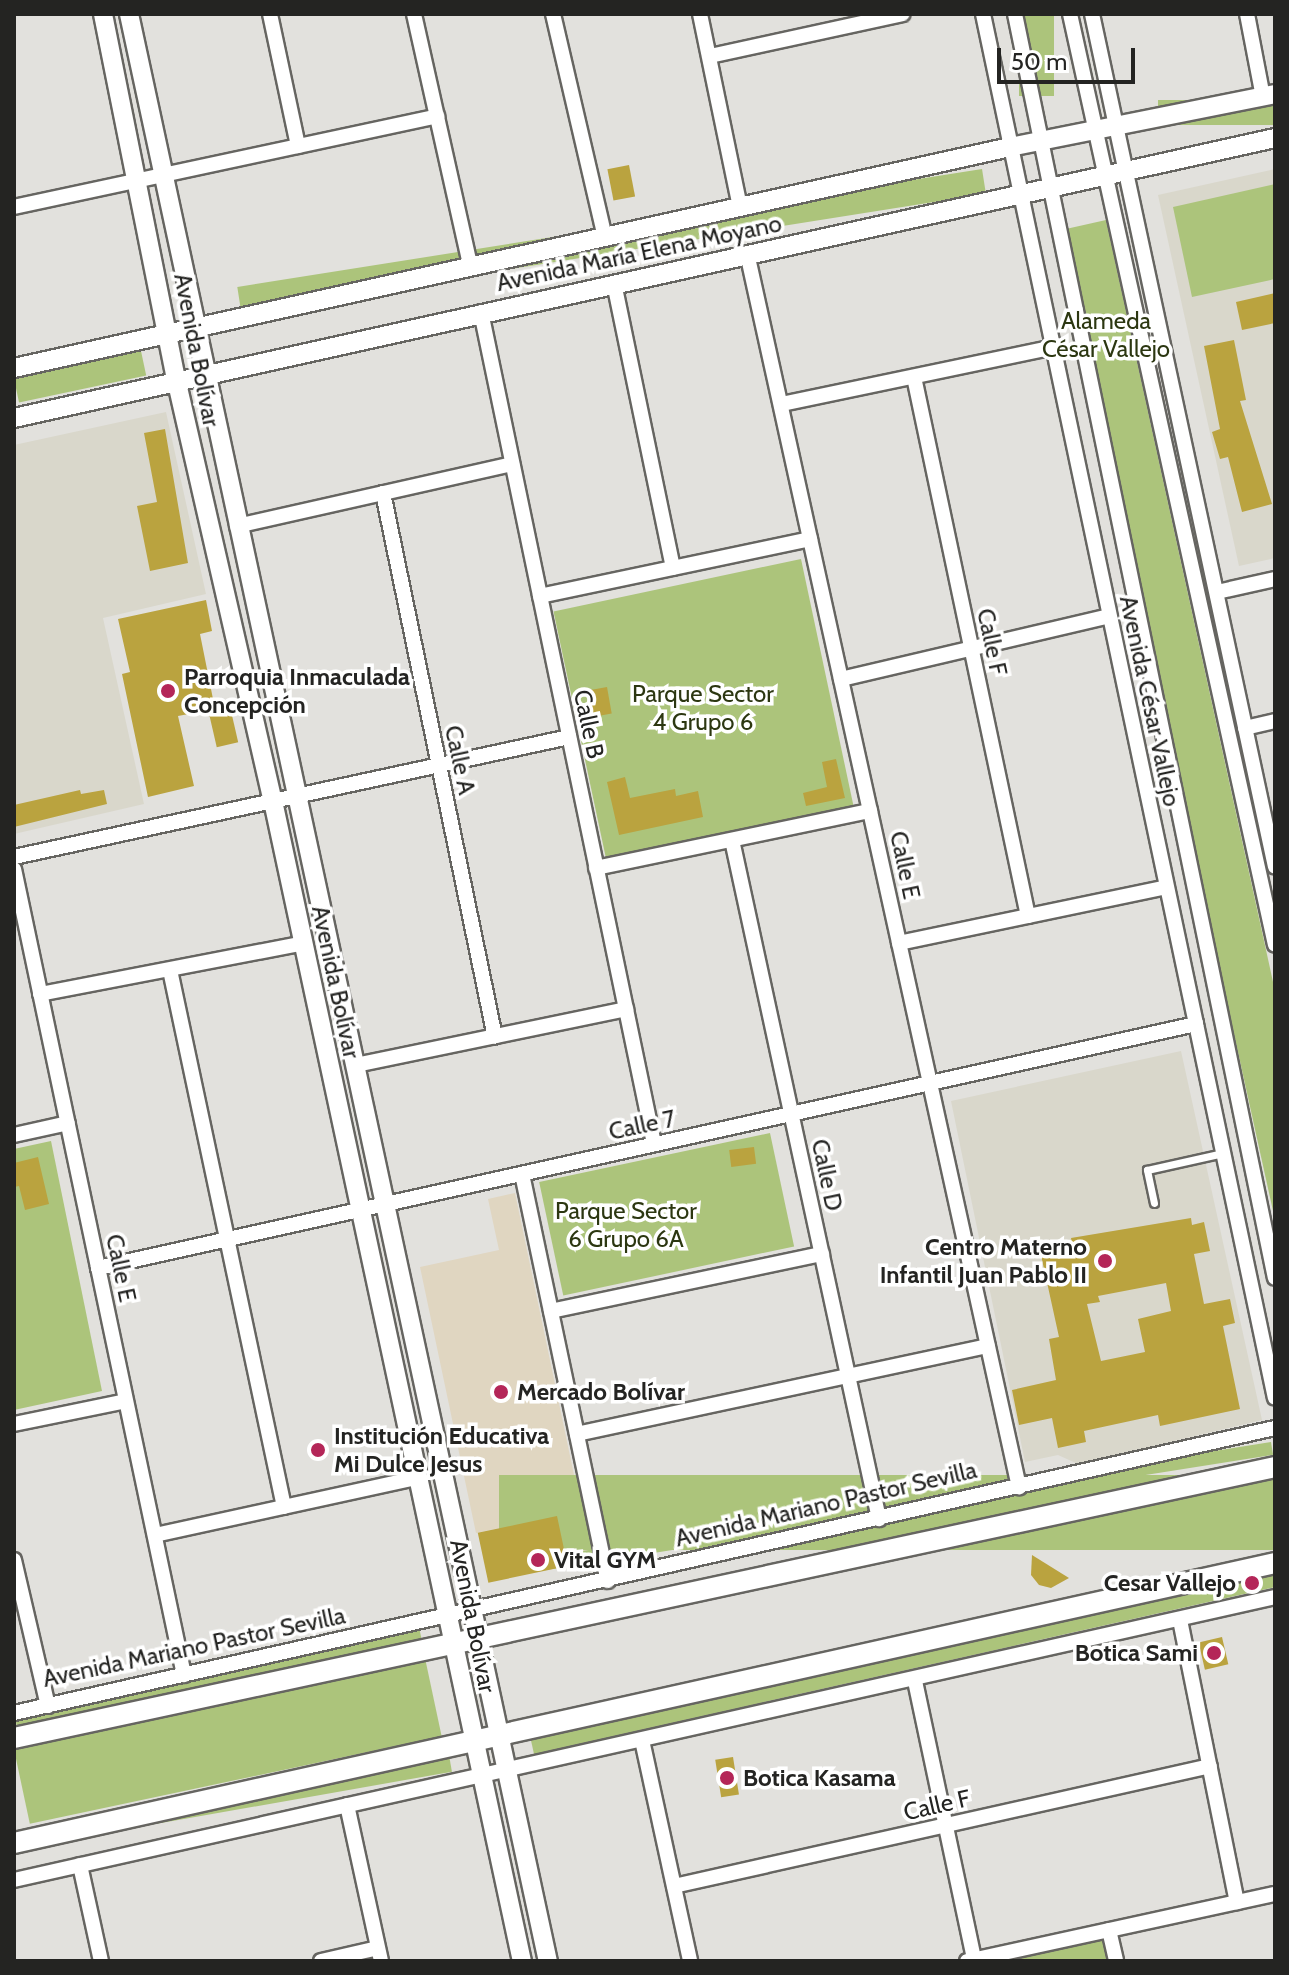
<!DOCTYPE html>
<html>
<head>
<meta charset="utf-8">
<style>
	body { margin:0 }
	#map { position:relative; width:1289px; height:1975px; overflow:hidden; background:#e2e1dd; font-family:Cabin,sans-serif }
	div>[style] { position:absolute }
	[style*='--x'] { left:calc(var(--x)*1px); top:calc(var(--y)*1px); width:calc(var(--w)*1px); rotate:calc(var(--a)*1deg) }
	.commercial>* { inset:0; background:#e0d6c1 }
	.built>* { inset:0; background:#d9d7cb }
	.green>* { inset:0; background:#acc47b; transform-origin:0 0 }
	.building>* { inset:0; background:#baa33f; transform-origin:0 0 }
	.roads { filter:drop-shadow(2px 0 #666561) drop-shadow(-2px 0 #666561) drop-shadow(0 2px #666561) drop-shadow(0 -2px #666561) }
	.service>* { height:7px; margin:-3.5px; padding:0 3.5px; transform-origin:3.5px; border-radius:3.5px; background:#fff }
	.minor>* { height:14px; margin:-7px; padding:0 7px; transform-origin:7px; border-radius:7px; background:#fff }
	.tertiary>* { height:18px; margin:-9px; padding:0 9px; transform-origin:9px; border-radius:9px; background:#fff }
	.secondary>* { height:20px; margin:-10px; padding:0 10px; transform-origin:10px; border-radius:10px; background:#fff }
	.dots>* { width:22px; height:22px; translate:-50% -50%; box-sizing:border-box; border:4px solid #fff; border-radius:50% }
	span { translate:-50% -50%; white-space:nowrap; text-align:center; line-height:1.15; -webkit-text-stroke:7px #fff; paint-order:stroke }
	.street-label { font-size:24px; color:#242422 }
	.park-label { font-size:24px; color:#2c3711 }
	.poi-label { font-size:24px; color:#242422; font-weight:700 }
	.left { translate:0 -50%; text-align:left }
	.right { translate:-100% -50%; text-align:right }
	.frame { position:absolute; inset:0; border:16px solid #242422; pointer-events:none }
	.scale { position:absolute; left:997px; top:48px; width:138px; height:36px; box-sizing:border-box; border:4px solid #242422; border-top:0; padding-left:10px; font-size:24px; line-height:28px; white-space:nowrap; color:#242422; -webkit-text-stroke:6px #fff; paint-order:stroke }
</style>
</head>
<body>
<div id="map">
	<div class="commercial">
		<div style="clip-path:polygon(515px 1193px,592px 1561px,568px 1566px,557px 1516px,476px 1533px,420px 1267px,499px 1250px,488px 1199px)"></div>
	</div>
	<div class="built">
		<div style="clip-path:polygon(1275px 169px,1275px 558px,1239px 566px,1158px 195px)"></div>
		<div style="clip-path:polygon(166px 412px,206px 594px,103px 618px,144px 804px,14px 834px,14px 445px)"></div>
		<div style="clip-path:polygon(1181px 1051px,1262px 1420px,1078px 1464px,1058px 1455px,1025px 1462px,951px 1101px)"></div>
	</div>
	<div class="green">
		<div style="left:1019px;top:14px;width:35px;height:82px"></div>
		<div style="left:1275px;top:100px;width:25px;height:117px;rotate:90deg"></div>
		<div style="left:982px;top:169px;width:25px;height:754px;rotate:81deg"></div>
		<div style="clip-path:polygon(1275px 184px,1275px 279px,1192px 297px,1173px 207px)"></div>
		<div style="clip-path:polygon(1106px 220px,1275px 991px,1275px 1220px,1057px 231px)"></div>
		<div style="left:141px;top:351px;width:25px;height:130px;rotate:78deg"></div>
		<div style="left:801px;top:559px;width:253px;height:253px;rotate:78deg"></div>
		<div style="left:770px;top:1133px;width:116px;height:236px;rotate:78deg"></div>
		<div style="clip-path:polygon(51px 1141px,102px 1391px,14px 1410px,14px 1149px)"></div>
		<div style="left:1271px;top:1442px;width:13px;height:777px;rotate:81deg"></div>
		<div style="left:1275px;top:1475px;width:75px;height:776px;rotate:90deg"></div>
		<div style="clip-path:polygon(1275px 1571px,1275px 1587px,534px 1754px,530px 1736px)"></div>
		<div style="left:419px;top:1627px;width:14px;height:414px;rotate:78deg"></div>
		<div style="left:425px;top:1658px;width:80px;height:421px;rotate:78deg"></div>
		<div style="left:449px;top:1755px;width:17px;height:445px;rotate:80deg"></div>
		<div style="clip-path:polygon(1105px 1939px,1110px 1961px,1002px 1961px)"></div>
	</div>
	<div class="building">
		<div style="left:629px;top:165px;width:32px;height:22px;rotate:79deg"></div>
		<div style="clip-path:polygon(1275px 293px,1275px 323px,1242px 330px,1236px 302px)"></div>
		<div style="clip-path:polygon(1234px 340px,1246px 400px,1240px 401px,1272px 504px,1242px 512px,1228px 457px,1220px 459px,1212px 432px,1220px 429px,1204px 346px)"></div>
		<div style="clip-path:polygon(165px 429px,188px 563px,150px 571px,137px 506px,157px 502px,144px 433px)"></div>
		<div style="clip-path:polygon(206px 600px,212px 631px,200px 634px,215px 709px,178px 716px,194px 786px,148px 797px,122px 674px,130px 672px,118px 619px)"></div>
		<div style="left:607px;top:687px;width:27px;height:18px;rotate:80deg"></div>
		<div style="left:231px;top:711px;width:32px;height:22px;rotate:77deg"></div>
		<div style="clip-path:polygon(836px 759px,845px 798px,806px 806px,803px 793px,827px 787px,822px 762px)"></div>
		<div style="clip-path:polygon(625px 777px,630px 798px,675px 789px,676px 796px,698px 791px,703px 817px,619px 835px,607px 782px)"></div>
		<div style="clip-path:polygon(80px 790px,81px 794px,104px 790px,107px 804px,14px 827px,14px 805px)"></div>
		<div style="left:754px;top:1147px;width:17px;height:25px;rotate:83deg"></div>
		<div style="clip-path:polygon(38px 1157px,49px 1204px,25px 1210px,19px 1186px,14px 1187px,14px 1163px)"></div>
		<div style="clip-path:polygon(evenodd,1191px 1218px,1192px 1225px,1204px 1222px,1210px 1251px,1194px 1254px,1204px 1304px,1230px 1299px,1235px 1323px,1223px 1326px,1240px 1409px,1160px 1426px,1158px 1415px,1084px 1431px,1086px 1442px,1058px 1448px,1052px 1418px,1019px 1425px,1012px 1390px,1056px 1380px,1049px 1339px,1059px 1337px,1041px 1255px,1073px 1248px,1071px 1238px,1191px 1218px,1166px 1283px,1171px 1311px,1138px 1319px,1145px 1352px,1101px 1361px,1087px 1304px,1100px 1302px,1098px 1296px,1166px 1283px)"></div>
		<div style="left:557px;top:1516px;width:51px;height:81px;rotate:78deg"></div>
		<div style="clip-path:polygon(1032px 1555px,1069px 1578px,1051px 1588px,1039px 1585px,1031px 1575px)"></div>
		<div style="left:1222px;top:1637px;width:28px;height:24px;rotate:77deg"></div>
		<div style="left:733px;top:1757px;width:38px;height:18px;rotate:81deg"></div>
	</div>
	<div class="roads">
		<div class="service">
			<div style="--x:1154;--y:1203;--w:34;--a:-102"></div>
			<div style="--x:1147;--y:1170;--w:78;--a:-12.6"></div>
		</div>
		<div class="minor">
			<div style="--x:270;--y:14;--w:135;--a:78"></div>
			<div style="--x:414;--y:14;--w:260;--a:77.4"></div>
			<div style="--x:553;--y:14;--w:230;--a:76.9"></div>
			<div style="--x:700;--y:14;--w:197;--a:78.3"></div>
			<div style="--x:983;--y:14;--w:1414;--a:78.09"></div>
			<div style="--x:1015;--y:14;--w:1290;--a:78.38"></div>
			<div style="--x:1070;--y:14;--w:953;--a:77.58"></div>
			<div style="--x:1092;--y:14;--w:872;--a:77.89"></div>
			<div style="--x:1247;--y:14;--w:85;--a:79.1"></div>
			<div style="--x:710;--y:56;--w:197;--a:-12.3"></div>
			<div style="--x:14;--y:207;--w:433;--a:-12.1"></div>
			<div style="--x:747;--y:253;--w:1264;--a:77.57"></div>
			<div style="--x:614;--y:283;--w:291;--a:78.3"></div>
			<div style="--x:481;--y:312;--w:850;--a:78.25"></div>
			<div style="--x:914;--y:377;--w:551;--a:78.06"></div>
			<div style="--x:782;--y:404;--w:278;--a:-11.8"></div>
			<div style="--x:383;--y:493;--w:555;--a:78.37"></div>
			<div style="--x:237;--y:526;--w:282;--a:-12.7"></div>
			<div style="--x:1217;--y:592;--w:59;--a:-12.6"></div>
			<div style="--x:540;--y:596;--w:276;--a:-11.9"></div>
			<div style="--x:841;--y:679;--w:275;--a:-13.2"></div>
			<div style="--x:1245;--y:728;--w:31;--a:-13"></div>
			<div style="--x:732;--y:840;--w:695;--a:77.78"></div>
			<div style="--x:14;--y:857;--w:568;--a:-12.2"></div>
			<div style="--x:596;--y:868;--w:280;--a:-11.8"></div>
			<div style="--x:14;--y:869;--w:824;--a:78.09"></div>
			<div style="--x:899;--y:943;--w:273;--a:-11.8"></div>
			<div style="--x:170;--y:970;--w:549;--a:78.01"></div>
			<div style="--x:40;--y:994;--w:269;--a:-10.9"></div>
			<div style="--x:356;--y:1065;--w:276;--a:-11.7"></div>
			<div style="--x:14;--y:1135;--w:55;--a:-12.5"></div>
			<div style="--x:522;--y:1174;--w:416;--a:78.1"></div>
			<div style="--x:98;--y:1268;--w:1125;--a:-12.53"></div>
			<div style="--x:551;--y:1311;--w:277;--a:-11.9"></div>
			<div style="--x:14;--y:1424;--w:114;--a:-11.6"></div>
			<div style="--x:577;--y:1434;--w:420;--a:-12.1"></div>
			<div style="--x:155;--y:1535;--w:271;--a:-12.3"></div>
			<div style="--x:14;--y:1560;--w:150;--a:76.9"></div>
			<div style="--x:1180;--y:1620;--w:288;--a:78.6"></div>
			<div style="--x:915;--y:1681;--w:284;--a:78"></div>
			<div style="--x:14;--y:1713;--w:1293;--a:-12.74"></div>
			<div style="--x:642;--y:1740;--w:226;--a:77.7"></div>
			<div style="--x:347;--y:1805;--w:160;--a:77.7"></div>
			<div style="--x:80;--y:1865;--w:98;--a:77.7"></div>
			<div style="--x:14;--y:1880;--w:1292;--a:-12.65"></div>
			<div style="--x:674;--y:1886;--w:549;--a:-12.62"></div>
			<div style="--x:1109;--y:1930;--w:32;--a:77"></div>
			<div style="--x:321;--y:1961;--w:58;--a:-12.8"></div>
			<div style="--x:967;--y:1961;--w:315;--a:-12.3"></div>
		</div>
		<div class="tertiary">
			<div style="--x:103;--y:14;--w:376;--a:78.7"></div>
			<div style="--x:177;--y:383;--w:429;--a:77.1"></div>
			<div style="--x:273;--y:801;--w:1186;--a:77.89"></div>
			<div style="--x:129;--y:14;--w:1992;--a:77.86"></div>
			<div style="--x:14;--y:368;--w:1020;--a:-12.51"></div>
			<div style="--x:1010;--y:147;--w:270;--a:-11.3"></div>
			<div style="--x:14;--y:418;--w:1292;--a:-12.52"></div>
		</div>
		<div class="secondary">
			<div style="--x:14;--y:1738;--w:1290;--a:-12.13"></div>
			<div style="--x:14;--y:1843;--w:1292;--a:-12.52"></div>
		</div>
	</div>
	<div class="dots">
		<div style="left:168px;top:691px;background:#b42658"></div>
		<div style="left:1105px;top:1261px;background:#b42658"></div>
		<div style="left:501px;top:1392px;background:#b42658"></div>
		<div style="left:318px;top:1450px;background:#b42658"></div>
		<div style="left:538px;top:1560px;background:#b42658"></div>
		<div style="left:1252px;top:1583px;background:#b42658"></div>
		<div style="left:1214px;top:1653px;background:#b42658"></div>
		<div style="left:727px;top:1778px;background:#b42658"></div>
	</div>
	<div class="street-label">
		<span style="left:639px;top:253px;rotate:-12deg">Avenida María Elena Moyano</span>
		<span style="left:197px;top:350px;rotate:79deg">Avenida Bolívar</span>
		<span style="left:992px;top:642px;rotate:78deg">Calle F</span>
		<span style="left:1150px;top:701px;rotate:78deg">Avenida César Vallejo</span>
		<span style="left:589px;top:724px;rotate:78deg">Calle B</span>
		<span style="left:460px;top:760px;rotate:78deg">Calle A</span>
		<span style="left:905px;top:865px;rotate:78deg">Calle E</span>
		<span style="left:336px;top:982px;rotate:78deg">Avenida Bolívar</span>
		<span style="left:642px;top:1125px;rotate:-12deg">Calle 7</span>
		<span style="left:827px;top:1175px;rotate:78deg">Calle D</span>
		<span style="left:121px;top:1268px;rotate:78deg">Calle E</span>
		<span style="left:826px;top:1504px;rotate:-13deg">Avenida Mariano Pastor Sevilla</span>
		<span style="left:473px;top:1616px;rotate:79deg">Avenida Bolívar</span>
		<span style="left:194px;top:1647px;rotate:-12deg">Avenida Mariano Pastor Sevilla</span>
		<span style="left:937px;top:1805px;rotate:-13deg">Calle F</span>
	</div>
	<div class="park-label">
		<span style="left:1106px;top:335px">Alameda<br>César Vallejo</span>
		<span style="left:703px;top:708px">Parque Sector<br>4 Grupo 6</span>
		<span style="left:626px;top:1225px">Parque Sector<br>6 Grupo 6A</span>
	</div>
	<div class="poi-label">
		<span class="left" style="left:184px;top:691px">Parroquia Inmaculada<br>Concepción</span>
		<span class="right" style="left:1087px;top:1261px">Centro Materno<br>Infantil Juan Pablo II</span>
		<span class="left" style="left:517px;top:1392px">Mercado Bolívar</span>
		<span class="left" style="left:334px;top:1450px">Institución Educativa<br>Mi Dulce Jesus</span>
		<span class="left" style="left:554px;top:1560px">Vital GYM</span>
		<span class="right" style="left:1236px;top:1583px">Cesar Vallejo</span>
		<span class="right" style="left:1198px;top:1653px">Botica Sami</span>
		<span class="left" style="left:743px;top:1778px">Botica Kasama</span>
	</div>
	<div class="frame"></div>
	<div class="scale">50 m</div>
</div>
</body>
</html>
